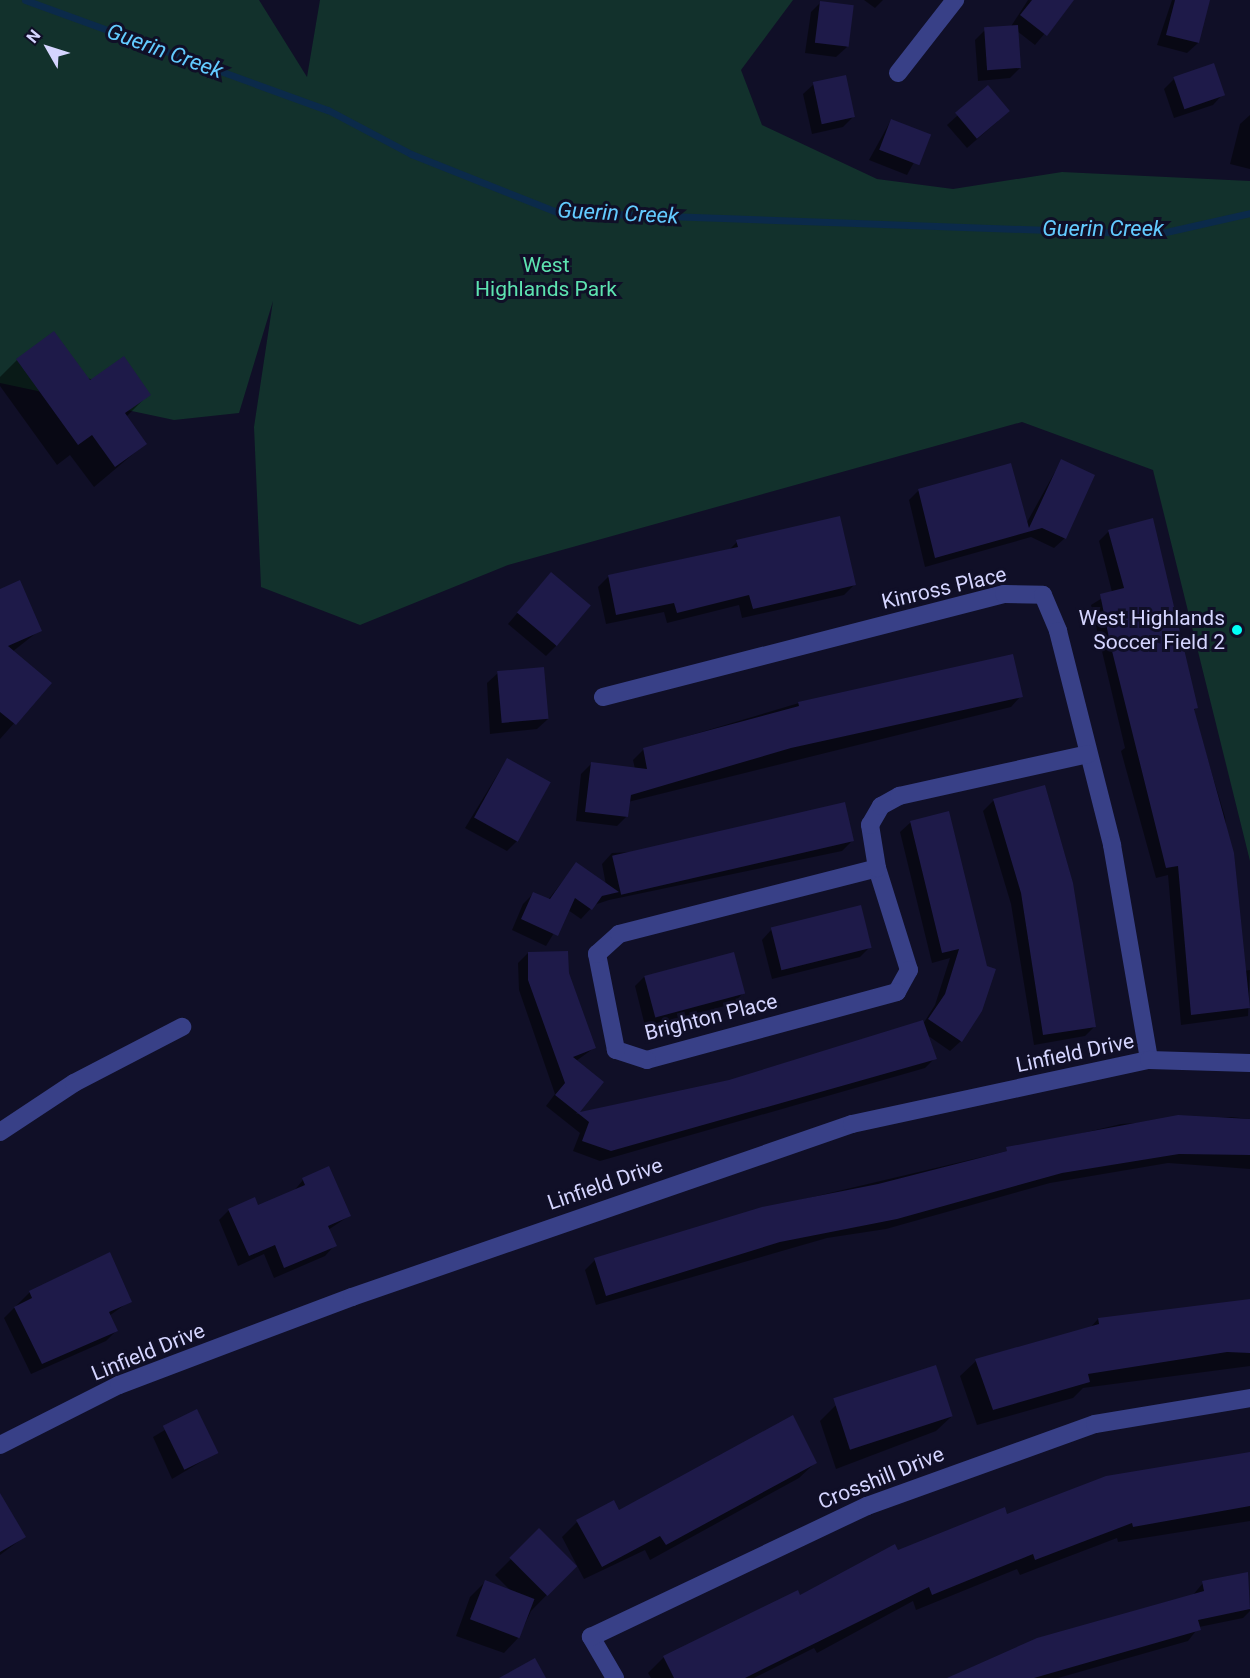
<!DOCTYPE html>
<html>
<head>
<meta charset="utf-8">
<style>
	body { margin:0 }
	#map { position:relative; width:1250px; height:1678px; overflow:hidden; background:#100f27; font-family:Roboto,sans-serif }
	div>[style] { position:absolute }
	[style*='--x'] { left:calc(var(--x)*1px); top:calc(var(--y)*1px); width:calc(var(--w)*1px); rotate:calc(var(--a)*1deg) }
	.green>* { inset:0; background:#12312c }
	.shadow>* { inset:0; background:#0007 }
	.stream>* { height:7px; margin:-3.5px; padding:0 3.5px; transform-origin:3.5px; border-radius:3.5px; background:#0b2a4a }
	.building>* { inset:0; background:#1e1a49; transform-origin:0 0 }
	.street>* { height:18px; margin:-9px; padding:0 9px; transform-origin:9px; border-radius:9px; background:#384087 }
	.dots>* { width:16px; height:16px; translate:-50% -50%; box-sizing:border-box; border:3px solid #100f27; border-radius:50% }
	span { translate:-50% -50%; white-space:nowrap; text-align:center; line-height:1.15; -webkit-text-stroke:6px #100f27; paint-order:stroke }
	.park-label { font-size:21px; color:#5de3b0 }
	.street-label { font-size:21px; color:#d5d5ff }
	.poi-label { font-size:21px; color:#d5d5ff }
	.right { translate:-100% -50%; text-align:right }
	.water-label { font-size:22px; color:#63cbff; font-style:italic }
	.north { position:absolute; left:18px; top:18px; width:60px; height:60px; -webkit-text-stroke:4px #100f27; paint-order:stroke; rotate:309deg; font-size:16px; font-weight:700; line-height:24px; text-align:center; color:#d5d5ff }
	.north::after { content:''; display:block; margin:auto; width:21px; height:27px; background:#d5d5ff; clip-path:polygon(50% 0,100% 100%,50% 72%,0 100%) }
</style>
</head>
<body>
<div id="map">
	<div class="green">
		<div style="clip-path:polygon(0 0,259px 0,307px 77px,320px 0,793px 0,741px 70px,762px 125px,877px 179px,953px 189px,1062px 172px,1250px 181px,1250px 861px,1153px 470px,1022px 422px,508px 565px,360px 625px,261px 587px,254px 427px,273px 301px,239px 413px,174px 420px,0 383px)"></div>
	</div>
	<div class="shadow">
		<div style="clip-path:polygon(864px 0,883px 0,875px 8px)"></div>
		<div style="clip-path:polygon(1028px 0,1071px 2px,1035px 45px,1017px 31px,1020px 68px,1010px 78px,978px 81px,975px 40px,985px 30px,1010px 28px)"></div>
		<div style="clip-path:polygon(1172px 0,1207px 3px,1198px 43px,1187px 53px,1157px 45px)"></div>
		<div style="clip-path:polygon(821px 2px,847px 47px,836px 57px,805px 53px,811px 12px)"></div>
		<div style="clip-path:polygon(1174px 79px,1223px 94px,1213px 105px,1174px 118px,1164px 89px)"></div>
		<div style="clip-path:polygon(814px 84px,853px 117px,843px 127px,812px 134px,803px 94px)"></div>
		<div style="clip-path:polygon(988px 88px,998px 121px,967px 148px,947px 125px)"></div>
		<div style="clip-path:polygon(1250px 115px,1250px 169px,1230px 164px,1240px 124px)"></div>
		<div style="clip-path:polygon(891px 120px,929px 135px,907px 175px,869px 160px)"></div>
		<div style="clip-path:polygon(17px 360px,149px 394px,126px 417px,145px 444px,94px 487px,70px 455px,57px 465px,0 386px,0 377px)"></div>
		<div style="clip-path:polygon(1061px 461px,1065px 538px,1054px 548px,1031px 537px,925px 567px,909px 500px,919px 490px,1026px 524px)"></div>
		<div style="clip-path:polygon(1109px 531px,1196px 708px,1193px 711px,1225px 817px,1243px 971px,1250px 970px,1248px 1016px,1181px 1025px,1168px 875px,1156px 878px,1121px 751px,1125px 748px,1091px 605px,1112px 592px,1099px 541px)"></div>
		<div style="clip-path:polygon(737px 542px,855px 584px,844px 595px,742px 618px,739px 605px,667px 623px,664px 612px,606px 624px,598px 587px,608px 577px,728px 551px)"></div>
		<div style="clip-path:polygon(541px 585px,556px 646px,546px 656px,508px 624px)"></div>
		<div style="clip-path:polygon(0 591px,40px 630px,12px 652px,50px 683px,0 739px)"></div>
		<div style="clip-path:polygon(498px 673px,548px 719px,537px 729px,490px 734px,487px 683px)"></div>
		<div style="clip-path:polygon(1021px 696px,1011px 707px,628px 802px,627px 816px,617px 826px,576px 821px,581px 774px,591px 764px,635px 769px,633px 760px,644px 749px,799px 703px)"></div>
		<div style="clip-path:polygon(507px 759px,517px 841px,507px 851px,465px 828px)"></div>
		<div style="clip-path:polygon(1043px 787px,1095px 1026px,1085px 1036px,1034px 1045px,1011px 904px,983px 811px,993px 801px)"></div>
		<div style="clip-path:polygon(911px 822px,985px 967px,961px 1041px,950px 1051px,927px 1035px,935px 1058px,925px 1068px,600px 1161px,573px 1151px,580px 1133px,546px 1106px,555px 1094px,519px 990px,518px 963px,528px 953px,567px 973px,594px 1048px,576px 1061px,602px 1082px,576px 1114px,729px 1081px,923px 1024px,935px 1005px,950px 958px,932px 963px,900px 832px)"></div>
		<div style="clip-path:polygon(852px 841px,842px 851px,609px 900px,594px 905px,581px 919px,568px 910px,546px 946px,512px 930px,523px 904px,533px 894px,548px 900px,576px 864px,606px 885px,602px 864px,612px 853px)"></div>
		<div style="clip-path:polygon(772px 929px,870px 947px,860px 957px,772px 979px,762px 940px)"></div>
		<div style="clip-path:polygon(645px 976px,743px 993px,733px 1004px,645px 1026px,635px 986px)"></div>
		<div style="clip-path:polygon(1231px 1117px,1250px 1119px,1250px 1169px,1168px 1163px,1050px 1183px,886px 1229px,827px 1238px,596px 1305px,585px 1270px,595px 1260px,762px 1209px,1121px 1124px)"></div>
		<div style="clip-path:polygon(328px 1168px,349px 1216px,328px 1230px,335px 1245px,325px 1256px,274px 1278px,264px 1254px,238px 1266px,219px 1220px,229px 1210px,257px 1207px,293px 1192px,303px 1180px)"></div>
		<div style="clip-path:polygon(30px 1292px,130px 1301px,109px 1316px,116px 1331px,106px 1341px,31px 1374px,4px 1318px)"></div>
		<div style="clip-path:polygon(1250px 1302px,1250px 1366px,1083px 1388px,1073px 1398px,977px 1425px,960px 1376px,976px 1361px,1090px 1328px,1098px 1319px)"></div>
		<div style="clip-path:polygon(935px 1367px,952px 1416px,936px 1431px,836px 1469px,820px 1421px,835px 1406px)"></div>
		<div style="clip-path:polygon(197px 1411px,216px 1453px,172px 1479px,153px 1437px)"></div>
		<div style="clip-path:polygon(1250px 1453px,1250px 1521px,1118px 1542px,1117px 1538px,1020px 1575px,1017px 1569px,916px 1610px,913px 1601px,817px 1653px,814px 1648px,754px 1678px,651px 1678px,648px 1673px,664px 1657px,898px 1552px,1006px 1516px)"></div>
		<div style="clip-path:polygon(815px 1463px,799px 1478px,650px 1560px,645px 1550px,584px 1579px,562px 1537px,577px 1522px)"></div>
		<div style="clip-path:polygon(0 1508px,24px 1537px,0 1555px)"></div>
		<div style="clip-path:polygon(539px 1531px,575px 1566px,531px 1611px,519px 1637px,504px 1653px,456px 1636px,470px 1597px,485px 1582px,511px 1591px,495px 1575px)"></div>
		<div style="clip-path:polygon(1247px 1573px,1250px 1611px,1243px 1618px,1199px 1627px,1188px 1641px,1058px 1678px,952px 1678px,1192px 1596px,1203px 1583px)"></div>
	</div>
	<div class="stream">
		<div style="--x:25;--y:0;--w:322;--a:20"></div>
		<div style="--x:328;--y:110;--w:94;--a:27.9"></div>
		<div style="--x:411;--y:154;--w:157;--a:21.7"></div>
		<div style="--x:557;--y:212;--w:600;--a:2.1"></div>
		<div style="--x:1157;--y:234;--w:95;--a:-12.7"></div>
	</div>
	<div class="building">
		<div style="clip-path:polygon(1032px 0,1074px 0,1047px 36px,1020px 15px)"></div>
		<div style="clip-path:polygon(1175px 0,1210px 0,1199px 43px,1166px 35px)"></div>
		<div style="left:820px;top:1px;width:34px;height:42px;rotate:7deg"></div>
		<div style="left:1018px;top:25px;width:43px;height:34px;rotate:86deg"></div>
		<div style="left:1214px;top:63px;width:34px;height:43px;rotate:71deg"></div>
		<div style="left:846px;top:75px;width:43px;height:34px;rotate:78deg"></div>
		<div style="left:988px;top:85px;width:34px;height:43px;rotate:50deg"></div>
		<div style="left:891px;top:119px;width:43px;height:33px;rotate:21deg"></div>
		<div style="clip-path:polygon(54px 331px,90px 380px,124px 356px,151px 395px,125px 413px,147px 444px,115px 467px,92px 435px,78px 445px,16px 359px)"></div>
		<div style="clip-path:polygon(1061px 459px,1095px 475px,1066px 539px,1042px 528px,935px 558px,918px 489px,1011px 463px,1029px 528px)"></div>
		<div style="clip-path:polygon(840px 516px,856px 585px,753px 609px,749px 595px,677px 613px,674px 603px,616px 615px,608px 575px,738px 547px,736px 540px)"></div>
		<div style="clip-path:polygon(1153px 518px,1198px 708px,1194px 709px,1234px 853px,1250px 1008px,1191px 1015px,1178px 866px,1166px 868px,1110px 643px,1100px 594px,1124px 588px,1108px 530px)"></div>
		<div style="left:551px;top:572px;width:52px;height:53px;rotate:40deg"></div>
		<div style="clip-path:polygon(20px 580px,42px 631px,8px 646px,52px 683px,16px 725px,0 712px,0 589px)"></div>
		<div style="clip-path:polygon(1013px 654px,1023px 697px,791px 748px,631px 795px,628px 817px,585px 812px,591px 762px,647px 769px,643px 748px,799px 706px,798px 702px)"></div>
		<div style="left:544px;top:667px;width:52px;height:47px;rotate:85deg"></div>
		<div style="left:507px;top:758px;width:50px;height:68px;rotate:29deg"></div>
		<div style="clip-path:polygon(1045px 785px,1073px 883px,1096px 1027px,1043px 1035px,1021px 893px,993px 799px)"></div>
		<div style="left:845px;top:802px;width:40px;height:239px;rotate:77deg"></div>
		<div style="clip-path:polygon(949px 811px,987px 966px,996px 969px,982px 1011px,962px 1042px,928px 1019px,945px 994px,959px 949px,942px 953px,910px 821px)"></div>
		<div style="clip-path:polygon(576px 862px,619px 892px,602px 896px,592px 910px,575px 898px,558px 936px,521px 919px,533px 892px,550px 899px)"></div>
		<div style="left:861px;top:905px;width:44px;height:93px;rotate:76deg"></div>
		<div style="clip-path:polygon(568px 951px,569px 973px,596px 1048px,573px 1057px,604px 1082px,580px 1112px,729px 1080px,923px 1020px,937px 1059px,611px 1151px,582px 1141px,589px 1122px,555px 1095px,565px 1083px,528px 980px,528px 952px)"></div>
		<div style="left:734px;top:952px;width:43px;height:93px;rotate:75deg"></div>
		<div style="clip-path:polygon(1178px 1115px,1250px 1119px,1250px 1155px,1179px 1154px,1062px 1173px,897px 1219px,780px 1242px,606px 1296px,594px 1258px,762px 1207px,878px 1184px,1007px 1151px,1006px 1147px)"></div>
		<div style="clip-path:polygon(329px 1166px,351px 1216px,328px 1226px,337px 1246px,284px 1268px,275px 1245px,249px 1256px,228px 1209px,255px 1197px,258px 1205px,305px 1185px,302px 1178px)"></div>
		<div style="clip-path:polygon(110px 1252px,132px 1302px,109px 1312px,118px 1331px,42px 1364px,14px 1307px,32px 1298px,29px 1291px)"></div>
		<div style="clip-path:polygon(1250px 1299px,1250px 1353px,1227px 1352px,1088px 1374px,1090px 1382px,993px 1410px,975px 1359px,1099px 1324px,1098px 1318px)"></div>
		<div style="left:936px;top:1365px;width:54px;height:108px;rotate:72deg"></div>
		<div style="left:197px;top:1409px;width:49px;height:38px;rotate:64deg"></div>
		<div style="clip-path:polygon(793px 1415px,817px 1463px,666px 1545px,660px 1536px,602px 1567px,576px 1520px,614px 1500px,619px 1510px)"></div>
		<div style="clip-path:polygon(1250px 1452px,1250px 1506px,1133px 1527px,1132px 1523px,1035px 1560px,1033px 1554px,932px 1595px,929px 1587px,745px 1678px,674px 1678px,663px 1656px,798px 1590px,800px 1595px,895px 1544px,898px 1550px,1005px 1507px,1007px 1514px,1106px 1476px)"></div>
		<div style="clip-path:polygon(0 1493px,26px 1537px,0 1552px)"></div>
		<div style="left:539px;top:1528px;width:54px;height:42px;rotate:45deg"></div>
		<div style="clip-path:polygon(1248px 1572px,1250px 1609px,1198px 1620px,1201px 1630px,1034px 1678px,947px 1678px,1037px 1638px,1204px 1591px,1202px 1581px)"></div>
		<div style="left:485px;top:1580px;width:53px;height:42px;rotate:21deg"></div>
		<div style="clip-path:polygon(535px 1658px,546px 1678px,499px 1678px)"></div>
	</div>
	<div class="street">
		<div style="--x:898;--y:73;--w:93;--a:-52"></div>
		<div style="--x:603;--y:697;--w:414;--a:-14.4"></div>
		<div style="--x:1004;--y:594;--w:39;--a:1"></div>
		<div style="--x:1043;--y:595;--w:39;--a:67"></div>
		<div style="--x:1058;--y:631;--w:221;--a:75.8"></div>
		<div style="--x:1112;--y:845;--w:218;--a:80.2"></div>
		<div style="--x:877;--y:868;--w:107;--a:72.6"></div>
		<div style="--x:909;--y:970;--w:25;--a:119"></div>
		<div style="--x:897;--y:992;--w:259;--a:164.8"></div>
		<div style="--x:647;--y:1060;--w:33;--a:-162"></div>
		<div style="--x:616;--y:1050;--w:98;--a:-101.2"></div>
		<div style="--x:597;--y:954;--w:30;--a:-42"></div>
		<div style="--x:619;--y:934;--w:266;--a:-14.3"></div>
		<div style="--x:877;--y:868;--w:44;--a:-99.2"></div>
		<div style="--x:870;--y:825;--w:22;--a:-60"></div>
		<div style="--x:881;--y:806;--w:21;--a:-29"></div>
		<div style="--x:899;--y:796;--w:194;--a:-12.5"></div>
		<div style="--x:0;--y:1132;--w:89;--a:-33.5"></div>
		<div style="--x:74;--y:1083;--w:122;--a:-27.4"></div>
		<div style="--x:0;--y:1445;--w:133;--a:-26.8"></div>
		<div style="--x:119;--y:1385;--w:249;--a:-20.7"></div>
		<div style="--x:352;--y:1297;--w:529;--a:-19.09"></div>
		<div style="--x:852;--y:1124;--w:304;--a:-12.2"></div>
		<div style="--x:1149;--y:1060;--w:101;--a:1.7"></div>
		<div style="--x:615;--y:1678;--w:48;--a:-120.3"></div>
		<div style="--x:591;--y:1637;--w:306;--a:-25.4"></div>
		<div style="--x:867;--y:1506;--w:242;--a:-19.8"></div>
		<div style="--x:1095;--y:1424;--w:157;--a:-9.5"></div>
	</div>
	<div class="dots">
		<div style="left:1237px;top:630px;background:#01fff7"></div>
	</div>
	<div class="park-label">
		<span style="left:546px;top:277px">West<br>Highlands Park</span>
	</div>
	<div class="street-label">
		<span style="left:944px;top:588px;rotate:-13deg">Kinross Place</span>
		<span style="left:711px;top:1017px;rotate:-14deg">Brighton Place</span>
		<span style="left:1075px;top:1053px;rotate:-12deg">Linfield Drive</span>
		<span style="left:605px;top:1184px;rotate:-19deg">Linfield Drive</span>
		<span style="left:148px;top:1352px;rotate:-22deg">Linfield Drive</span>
		<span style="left:881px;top:1478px;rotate:-22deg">Crosshill Drive</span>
	</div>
	<div class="poi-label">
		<span class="right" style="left:1225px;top:630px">West Highlands<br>Soccer Field 2</span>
	</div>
	<div class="water-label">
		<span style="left:165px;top:51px;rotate:20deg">Guerin Creek</span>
		<span style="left:618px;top:213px;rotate:3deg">Guerin Creek</span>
		<span style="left:1103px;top:229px">Guerin Creek</span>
	</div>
	<div class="north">N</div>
</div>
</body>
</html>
